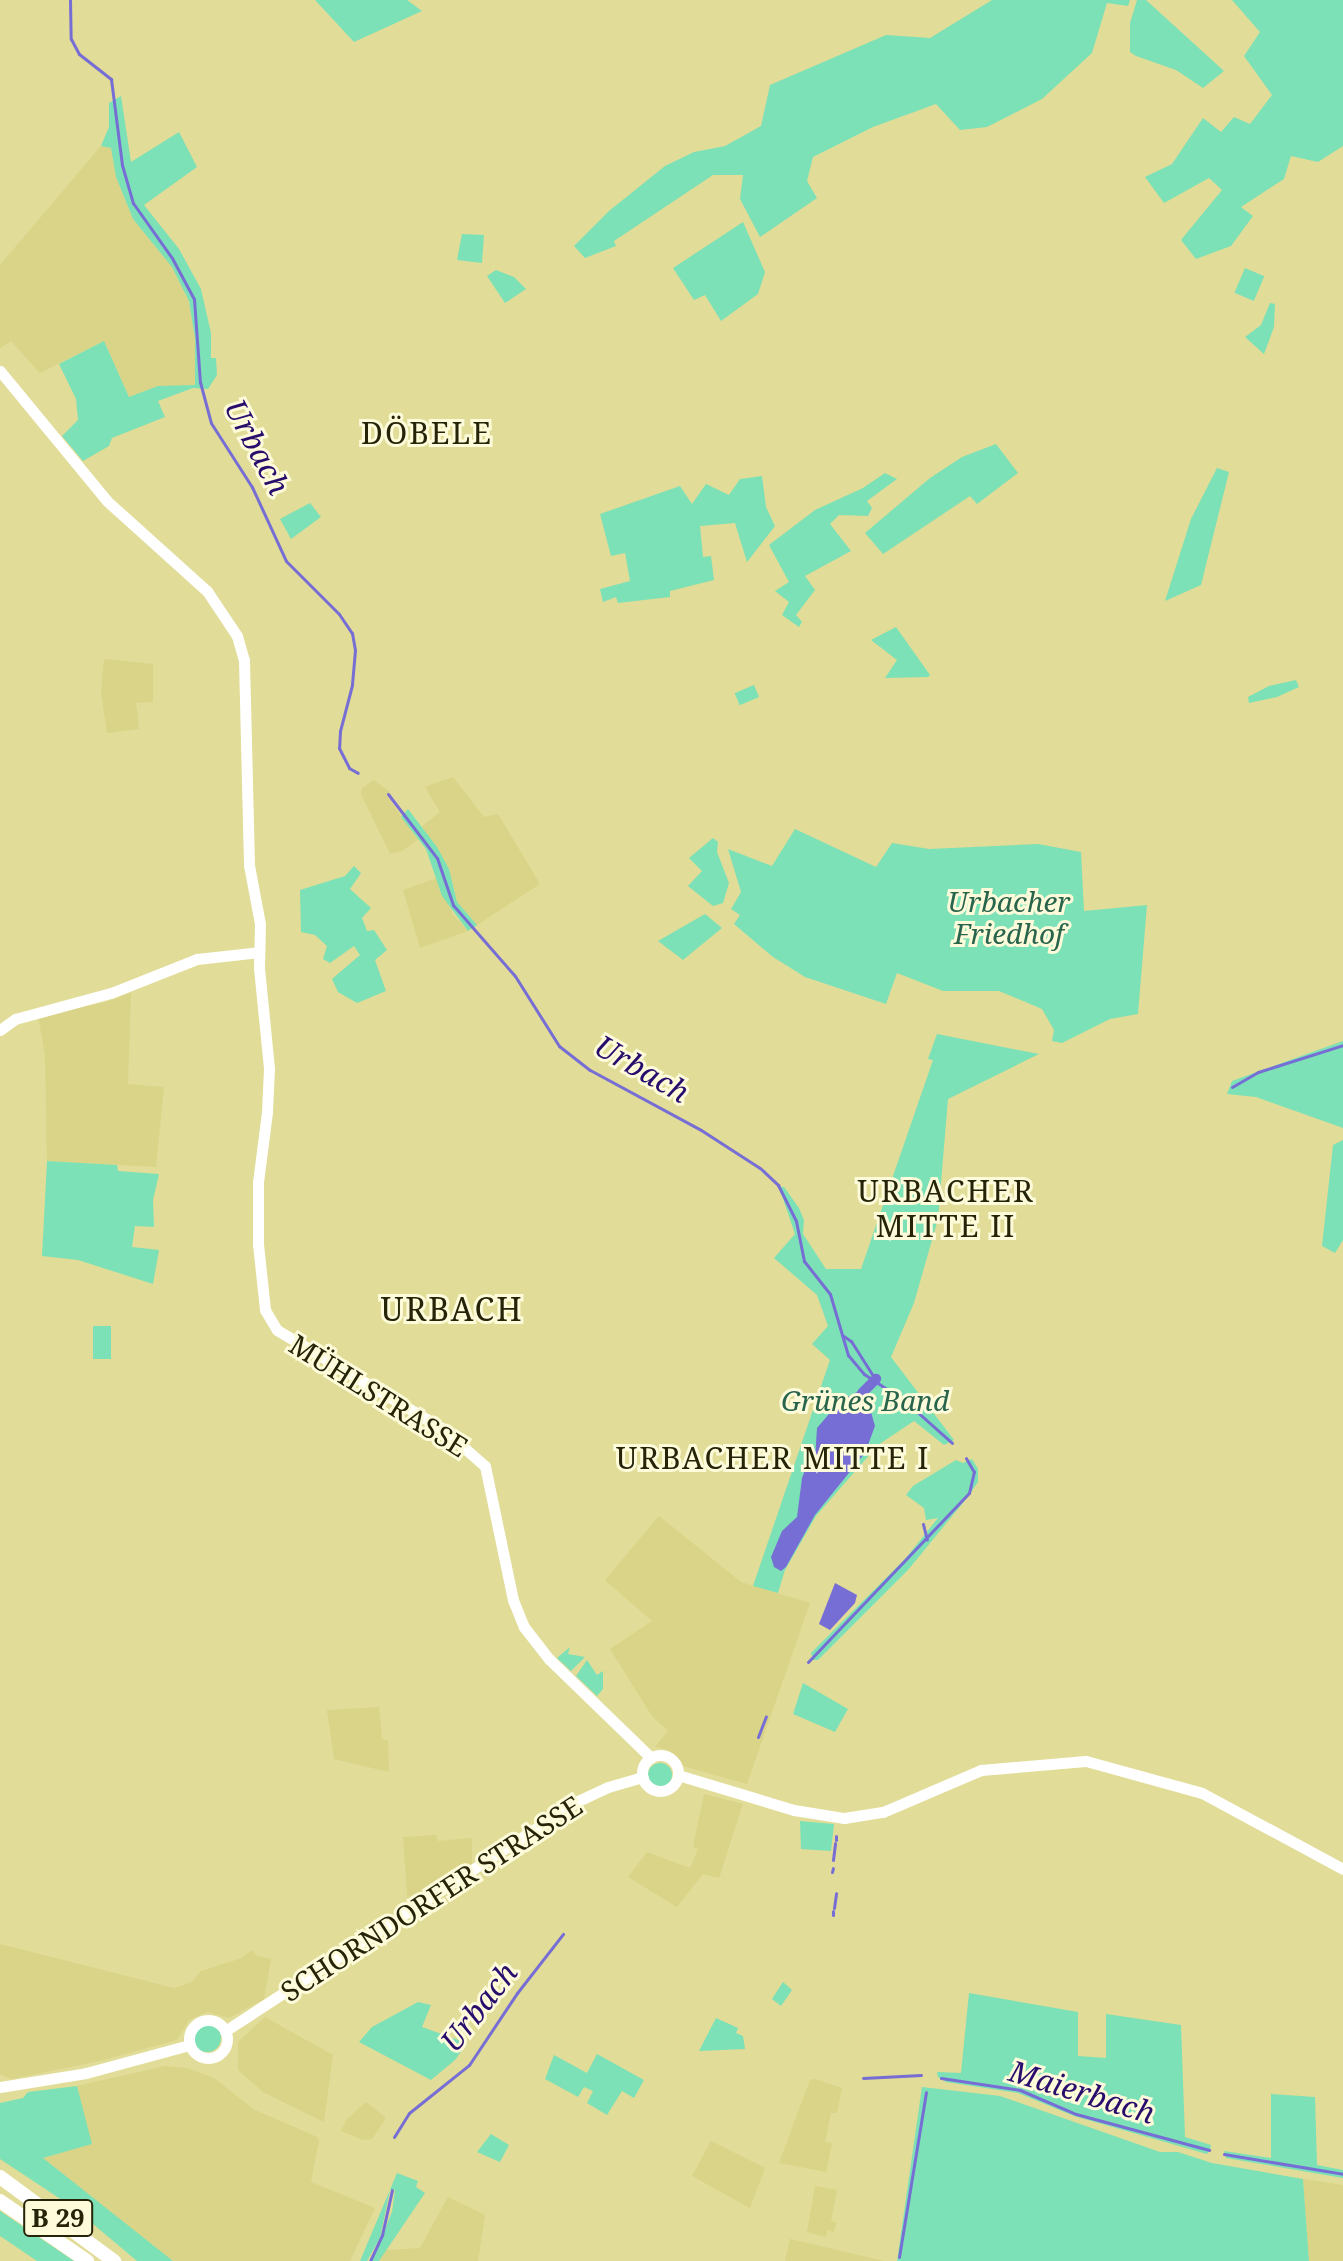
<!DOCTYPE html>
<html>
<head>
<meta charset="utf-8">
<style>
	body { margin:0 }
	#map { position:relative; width:1343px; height:2261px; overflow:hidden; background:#e1dc97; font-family:"Noto Serif",serif }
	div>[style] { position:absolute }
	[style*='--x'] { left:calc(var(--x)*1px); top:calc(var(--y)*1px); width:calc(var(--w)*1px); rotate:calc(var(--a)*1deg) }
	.built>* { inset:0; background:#d9d487 }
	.green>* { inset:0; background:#7ce1b6; transform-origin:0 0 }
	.round { border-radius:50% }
	.water>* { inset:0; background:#776ed5 }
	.stream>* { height:3px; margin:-1.5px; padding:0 1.5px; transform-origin:1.5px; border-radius:1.5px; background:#776ed5 }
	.canal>* { height:10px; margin:-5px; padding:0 5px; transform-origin:5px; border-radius:5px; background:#776ed5 }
	.secondary>* { height:11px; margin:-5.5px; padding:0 5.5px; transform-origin:5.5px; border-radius:5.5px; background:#fff }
	.secondary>.ring { margin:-5.5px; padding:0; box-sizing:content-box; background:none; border:11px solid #fff; border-radius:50% }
	.highway>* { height:14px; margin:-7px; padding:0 7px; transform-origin:7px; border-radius:7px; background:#fff }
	span { translate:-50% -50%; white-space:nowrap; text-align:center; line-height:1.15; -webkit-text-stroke:6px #fdfbda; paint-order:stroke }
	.shield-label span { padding:2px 6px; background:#fdfbda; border:2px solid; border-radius:6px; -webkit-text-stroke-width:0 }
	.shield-label { font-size:26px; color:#262408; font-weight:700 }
	.park-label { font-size:28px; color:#29644d; font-style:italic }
	.street-label { font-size:28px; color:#262408 }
	.neighbourhood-label { font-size:30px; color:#262408; letter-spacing:2px }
	.water-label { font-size:30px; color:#280d6c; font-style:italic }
	.quarter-label { font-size:32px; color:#262408; letter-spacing:2px }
</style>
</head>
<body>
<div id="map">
	<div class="built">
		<div style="clip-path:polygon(101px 146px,111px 148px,116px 177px,133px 219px,172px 267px,189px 301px,195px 339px,195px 386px,158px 386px,129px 397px,104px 341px,40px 373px,11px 341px,0 348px,0 265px)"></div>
		<div style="clip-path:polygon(104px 659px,153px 664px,153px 702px,136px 703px,139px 729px,107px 733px,101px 692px)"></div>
		<div style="clip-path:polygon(453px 777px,484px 817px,498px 814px,540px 884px,477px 925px,457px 902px,449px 869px,422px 826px,440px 812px,425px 787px)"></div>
		<div style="clip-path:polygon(374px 780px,390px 792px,387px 796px,418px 840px,402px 851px,390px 854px,361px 794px,362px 788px)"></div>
		<div style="clip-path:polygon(437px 878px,453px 915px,468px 931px,420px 948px,403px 890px)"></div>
		<div style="clip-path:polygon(131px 993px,128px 1084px,164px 1087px,156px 1167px,47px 1161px,45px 1056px,38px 1015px,103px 1003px)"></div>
		<div style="clip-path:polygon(659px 1516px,741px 1582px,810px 1603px,747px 1784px,683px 1766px,669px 1750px,655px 1747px,668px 1731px,652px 1716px,610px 1649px,652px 1621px,605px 1580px)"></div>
		<div style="clip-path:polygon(379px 1707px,382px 1739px,388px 1741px,389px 1772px,334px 1759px,327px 1710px)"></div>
		<div style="clip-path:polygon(704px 1794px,743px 1804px,719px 1878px,703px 1874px,677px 1907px,628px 1877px,647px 1852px,690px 1868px,698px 1849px,693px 1847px)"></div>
		<div style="clip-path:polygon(436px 1835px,438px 1841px,472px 1838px,472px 1864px,408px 1906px,403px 1837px)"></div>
		<div style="clip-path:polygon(0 1944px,174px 1988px,192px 1982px,201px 1971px,242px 1958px,252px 1950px,257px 1956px,271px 1959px,264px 1999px,229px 2018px,207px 2012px,189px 2020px,177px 2040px,100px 2061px,11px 2079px,0 2074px)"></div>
		<div style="clip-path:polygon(265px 2017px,333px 2055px,324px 2122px,263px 2092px,238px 2070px,238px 2042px)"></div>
		<div style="clip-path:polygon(165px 2066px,187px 2068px,214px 2078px,253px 2109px,317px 2137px,319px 2141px,311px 2182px,375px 2208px,350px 2261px,173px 2261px,42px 2158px,91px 2144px,77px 2086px)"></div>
		<div style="clip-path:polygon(815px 2079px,842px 2088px,837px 2113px,831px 2113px,825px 2142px,832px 2143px,826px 2172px,779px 2163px,810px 2080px)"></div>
		<div style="clip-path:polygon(366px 2102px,386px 2118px,372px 2139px,363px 2140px,341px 2131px,347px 2119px)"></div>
		<div style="clip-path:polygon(711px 2141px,765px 2168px,750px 2208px,692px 2176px)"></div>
		<div style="clip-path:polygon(1303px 2179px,1343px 2185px,1343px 2261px,1309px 2261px)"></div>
		<div style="clip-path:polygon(815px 2186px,837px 2190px,831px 2221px,836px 2223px,834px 2232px,827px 2230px,826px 2237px,807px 2232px)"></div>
		<div style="clip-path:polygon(448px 2197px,485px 2215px,478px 2261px,379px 2261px,385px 2250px,420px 2248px)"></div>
		<div style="clip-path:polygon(790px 2239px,884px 2261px,785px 2261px)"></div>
	</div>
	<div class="green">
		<div style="clip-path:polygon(315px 0,407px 0,422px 11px,354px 42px)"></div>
		<div style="clip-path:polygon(992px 0,1130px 0,1128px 6px,1107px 3px,1092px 53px,1042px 99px,987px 127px,960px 130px,936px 104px,873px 127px,813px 157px,807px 181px,817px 198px,760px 237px,740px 199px,743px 175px,713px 175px,614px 241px,616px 246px,585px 258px,574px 246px,609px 211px,665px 166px,694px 152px,725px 146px,761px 126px,770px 85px,886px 35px,930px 38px)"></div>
		<div style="clip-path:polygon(1137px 0,1146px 0,1224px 71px,1203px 88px,1176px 70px,1136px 56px,1130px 52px,1130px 23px)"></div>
		<div style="clip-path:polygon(1232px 0,1343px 0,1343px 146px,1318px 162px,1291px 156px,1284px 179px,1241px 207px,1253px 216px,1231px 246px,1196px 259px,1181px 240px,1222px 190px,1209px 178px,1164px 203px,1145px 177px,1172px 164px,1203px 118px,1221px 132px,1234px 117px,1250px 124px,1272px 95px,1244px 56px,1260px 32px)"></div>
		<div style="clip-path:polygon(121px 96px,131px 162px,179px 132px,197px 167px,144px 205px,179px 249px,201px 289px,211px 333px,211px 358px,216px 358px,217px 375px,208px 389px,193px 388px,158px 401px,165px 417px,112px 438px,109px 446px,83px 461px,62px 436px,78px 420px,76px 399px,59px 364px,104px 341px,129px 397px,158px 386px,195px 385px,195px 339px,189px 301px,172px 267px,133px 219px,116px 177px,111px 148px,101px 146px,109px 127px,109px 103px)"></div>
		<div style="clip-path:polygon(743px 222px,765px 272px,758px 294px,721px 321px,705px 295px,694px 300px,673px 268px)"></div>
		<div style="clip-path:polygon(462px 234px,484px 235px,482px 263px,457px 260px)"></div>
		<div style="left:1245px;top:268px;width:21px;height:27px;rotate:23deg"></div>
		<div style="clip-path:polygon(496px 270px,514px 277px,526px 289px,505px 303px,487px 276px)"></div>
		<div style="clip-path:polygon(1270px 303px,1275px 304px,1274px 327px,1264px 354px,1245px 337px,1261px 325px)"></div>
		<div style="clip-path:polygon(996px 444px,1018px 473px,977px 504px,970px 496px,883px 554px,865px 533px,930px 478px,962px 457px)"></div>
		<div style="clip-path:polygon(1217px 468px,1229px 472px,1201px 585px,1165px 601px,1191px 519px)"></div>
		<div style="clip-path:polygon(885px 473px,897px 479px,867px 501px,872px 508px,868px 516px,839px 515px,830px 524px,851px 551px,805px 576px,815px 590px,796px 615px,802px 622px,799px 627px,782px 615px,789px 602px,775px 591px,789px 582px,769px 545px,815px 510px,863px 488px)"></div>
		<div style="clip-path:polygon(762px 476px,766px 507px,775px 526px,747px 562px,735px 523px,700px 526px,703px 557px,711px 556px,714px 580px,670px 591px,670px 597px,618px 603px,616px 597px,603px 602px,600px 589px,630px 581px,625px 553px,611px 556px,600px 514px,680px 486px,692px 504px,706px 484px,729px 495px,740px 479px)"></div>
		<div style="clip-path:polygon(310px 503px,321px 517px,291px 539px,280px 519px)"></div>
		<div style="clip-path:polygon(896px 627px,930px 675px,928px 677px,885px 678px,897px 660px,871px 640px)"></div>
		<div style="clip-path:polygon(1296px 680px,1299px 687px,1277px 697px,1249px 703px,1248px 697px,1269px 686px)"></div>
		<div style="left:754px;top:685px;width:13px;height:21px;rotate:67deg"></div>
		<div style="clip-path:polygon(408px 809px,437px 847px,449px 869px,457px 902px,477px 925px,468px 931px,442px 896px,426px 849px,401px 817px)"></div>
		<div style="clip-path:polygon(795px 829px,876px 867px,892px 843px,929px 849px,1038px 844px,1081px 852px,1084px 911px,1147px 905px,1138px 1014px,1110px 1019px,1062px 1043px,1052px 1041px,1054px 1030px,1042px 1009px,999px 991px,943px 991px,897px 973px,886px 1004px,805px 977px,773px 957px,734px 924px,740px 915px,731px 909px,741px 892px,728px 849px,772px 866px)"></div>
		<div style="clip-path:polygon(713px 838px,718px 842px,717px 852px,729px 883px,723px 903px,713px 906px,688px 886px,702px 871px,689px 858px)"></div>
		<div style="clip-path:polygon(354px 866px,361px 873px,350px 889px,371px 908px,362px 918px,367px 931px,374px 930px,387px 950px,375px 960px,386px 991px,357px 1003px,338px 992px,332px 979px,360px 955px,354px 946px,330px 963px,323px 959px,327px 946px,315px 935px,301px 932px,300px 890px,345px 876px)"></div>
		<div style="clip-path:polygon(705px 914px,722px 928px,683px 960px,658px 941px)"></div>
		<div style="clip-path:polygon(937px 1034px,1039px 1054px,948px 1099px,938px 1219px,914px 1303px,891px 1357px,954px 1440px,944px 1445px,914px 1421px,878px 1445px,816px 1516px,785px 1570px,778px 1593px,753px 1586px,830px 1360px,812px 1344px,828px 1326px,817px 1295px,774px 1258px,795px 1234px,779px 1187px,784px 1187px,799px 1208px,804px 1220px,803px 1234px,826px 1269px,861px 1269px,933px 1060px,928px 1059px)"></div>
		<div style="clip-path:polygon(1343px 1041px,1343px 1128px,1256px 1097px,1227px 1094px,1232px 1081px)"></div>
		<div style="clip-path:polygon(1343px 1140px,1343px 1240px,1335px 1253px,1322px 1246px,1333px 1145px)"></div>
		<div style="clip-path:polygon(47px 1161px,117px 1165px,118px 1171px,159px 1174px,153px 1200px,154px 1227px,135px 1226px,132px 1247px,159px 1250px,153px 1284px,78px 1260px,42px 1256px)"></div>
		<div style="left:93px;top:1326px;width:18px;height:33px"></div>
		<div style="clip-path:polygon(972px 1459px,978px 1469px,978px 1482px,967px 1498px,908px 1570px,818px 1660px,813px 1660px,811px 1653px,905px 1559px,938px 1518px,926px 1520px,924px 1508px,906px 1495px,913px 1486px,956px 1460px,963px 1463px)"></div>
		<div style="clip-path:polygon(570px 1647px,568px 1654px,585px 1657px,571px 1671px,557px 1658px)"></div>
		<div style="clip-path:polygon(587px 1660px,597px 1675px,603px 1671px,603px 1689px,597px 1696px,576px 1676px)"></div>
		<div style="clip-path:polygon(803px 1683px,848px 1709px,835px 1732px,793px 1714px)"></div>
		<div class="round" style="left:648px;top:1763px;width:24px;height:24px"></div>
		<div style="clip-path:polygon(800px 1821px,834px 1824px,831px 1851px,801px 1849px)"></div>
		<div style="clip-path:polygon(783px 1982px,792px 1990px,781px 2006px,772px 1999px)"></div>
		<div style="clip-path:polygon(969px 1993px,1078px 2012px,1078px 2056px,1106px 2058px,1106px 2014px,1181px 2025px,1185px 2137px,1211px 2145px,1210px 2150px,1207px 2154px,1074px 2116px,1018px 2093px,946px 2082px,938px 2077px,937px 2072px,961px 2073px)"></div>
		<div style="clip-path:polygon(418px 2002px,431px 2005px,422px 2027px,467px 2043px,455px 2060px,431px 2080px,359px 2042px,372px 2027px)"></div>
		<div style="clip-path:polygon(716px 2018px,738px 2028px,736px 2033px,743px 2036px,745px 2049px,699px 2051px)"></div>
		<div class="round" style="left:193px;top:2024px;width:28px;height:28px"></div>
		<div style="clip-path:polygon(597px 2054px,644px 2080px,634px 2098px,622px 2091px,607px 2115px,587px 2103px,593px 2091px,584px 2087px,578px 2097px,545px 2079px,554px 2055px,587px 2073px)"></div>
		<div style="clip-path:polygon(77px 2086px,92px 2144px,43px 2158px,173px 2261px,137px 2261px,74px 2208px,0 2159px,0 2103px,23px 2098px,28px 2092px)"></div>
		<div style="clip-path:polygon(922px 2087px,1000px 2096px,1160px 2152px,1178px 2152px,1212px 2163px,1303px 2179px,1309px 2261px,897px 2261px)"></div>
		<div style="clip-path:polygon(1271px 2094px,1315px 2097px,1317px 2165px,1343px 2170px,1343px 2178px,1226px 2158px,1224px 2151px,1271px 2158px)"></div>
		<div style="clip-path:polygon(491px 2134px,509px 2145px,500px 2162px,477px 2152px)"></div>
		<div style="clip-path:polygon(397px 2173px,418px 2181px,416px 2187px,425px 2193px,379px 2261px,372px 2261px,392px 2212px,395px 2190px,390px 2190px,380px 2238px,367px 2261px,360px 2261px)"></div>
		<div style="clip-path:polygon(0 2211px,74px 2261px,37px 2261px,0 2236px)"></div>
	</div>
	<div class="water">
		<div style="clip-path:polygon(859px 1391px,865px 1396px,862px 1400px,871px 1412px,875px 1426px,865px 1453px,815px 1515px,786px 1567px,781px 1571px,774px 1567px,771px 1557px,782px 1531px,797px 1517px,802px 1478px,807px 1465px,815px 1459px,817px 1428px,840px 1401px)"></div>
		<div style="clip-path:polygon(835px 1583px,857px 1595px,855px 1603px,830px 1630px,819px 1624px)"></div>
	</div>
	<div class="stream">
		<div style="--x:70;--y:0;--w:39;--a:89"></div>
		<div style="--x:71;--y:39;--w:17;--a:62"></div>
		<div style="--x:79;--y:54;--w:41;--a:38"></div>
		<div style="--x:111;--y:79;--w:87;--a:82.7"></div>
		<div style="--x:122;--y:165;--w:40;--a:74"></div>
		<div style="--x:133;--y:203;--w:67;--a:54.7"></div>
		<div style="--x:172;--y:258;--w:47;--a:61.8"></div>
		<div style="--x:194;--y:299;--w:83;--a:85.9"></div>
		<div style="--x:200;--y:382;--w:42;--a:75"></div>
		<div style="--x:211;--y:423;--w:76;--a:57.4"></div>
		<div style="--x:252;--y:487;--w:81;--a:65.3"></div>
		<div style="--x:286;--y:561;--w:75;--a:45"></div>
		<div style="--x:339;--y:614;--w:23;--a:56"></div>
		<div style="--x:352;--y:633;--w:17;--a:80"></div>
		<div style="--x:355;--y:650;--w:35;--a:95"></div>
		<div style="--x:352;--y:685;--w:48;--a:104.6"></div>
		<div style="--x:340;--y:731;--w:17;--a:93"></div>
		<div style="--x:339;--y:748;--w:22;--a:63"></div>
		<div style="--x:349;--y:768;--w:10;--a:29"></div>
		<div style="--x:388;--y:794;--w:81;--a:52.6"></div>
		<div style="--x:437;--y:858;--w:50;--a:71.2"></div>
		<div style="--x:453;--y:905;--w:94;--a:48.9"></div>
		<div style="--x:515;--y:976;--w:83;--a:57.8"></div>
		<div style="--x:559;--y:1046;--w:39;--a:38"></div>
		<div style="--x:590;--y:1070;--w:126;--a:28.4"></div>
		<div style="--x:701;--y:1130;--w:70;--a:32.8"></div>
		<div style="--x:760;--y:1168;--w:25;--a:43"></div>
		<div style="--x:778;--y:1185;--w:40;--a:63.4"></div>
		<div style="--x:796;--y:1221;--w:41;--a:78.7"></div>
		<div style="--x:804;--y:1261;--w:42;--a:51.8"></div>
		<div style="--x:830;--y:1294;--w:64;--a:73.6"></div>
		<div style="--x:848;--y:1355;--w:25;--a:50"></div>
		<div style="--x:864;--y:1374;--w:49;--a:33.4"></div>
		<div style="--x:905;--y:1401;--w:63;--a:41.8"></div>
		<div style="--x:1232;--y:1087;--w:30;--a:-30"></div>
		<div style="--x:1258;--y:1072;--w:89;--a:-17.6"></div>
		<div style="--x:842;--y:1335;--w:11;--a:34"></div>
		<div style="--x:851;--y:1341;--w:45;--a:57.7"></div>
		<div style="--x:923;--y:1524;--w:16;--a:76"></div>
		<div style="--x:808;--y:1662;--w:233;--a:-46.4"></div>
		<div style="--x:969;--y:1493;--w:22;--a:-77"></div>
		<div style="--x:974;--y:1472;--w:16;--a:-120"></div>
		<div style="--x:758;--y:1737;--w:22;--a:-69"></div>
		<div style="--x:836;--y:1840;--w:4;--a:-90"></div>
		<div style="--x:833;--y:1860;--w:17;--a:-83"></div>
		<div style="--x:832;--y:1872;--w:4;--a:-76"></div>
		<div style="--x:834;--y:1908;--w:15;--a:-82"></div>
		<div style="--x:833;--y:1915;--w:4;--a:-90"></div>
		<div style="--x:863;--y:2078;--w:58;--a:-3"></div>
		<div style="--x:941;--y:2078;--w:80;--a:8.6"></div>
		<div style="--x:1020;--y:2090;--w:61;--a:23.2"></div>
		<div style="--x:1076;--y:2114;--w:138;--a:15.1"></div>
		<div style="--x:394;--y:2137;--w:28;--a:-58"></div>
		<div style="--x:409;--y:2113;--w:77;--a:-38.7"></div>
		<div style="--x:469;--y:2065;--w:87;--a:-56.3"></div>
		<div style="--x:517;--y:1993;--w:75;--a:-52.1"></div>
		<div style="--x:1224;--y:2154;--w:121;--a:9.5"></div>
		<div style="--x:899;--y:2257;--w:167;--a:-80.7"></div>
		<div style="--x:370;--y:2261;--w:29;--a:-65"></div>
		<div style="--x:382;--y:2235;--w:46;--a:-77.5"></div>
	</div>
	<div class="canal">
		<div style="--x:862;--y:1393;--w:20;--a:-45"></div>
	</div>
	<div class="secondary">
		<div style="--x:0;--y:371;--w:168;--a:50.5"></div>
		<div style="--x:107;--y:501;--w:135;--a:42"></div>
		<div style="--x:207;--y:591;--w:54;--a:56.3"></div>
		<div style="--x:237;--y:636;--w:25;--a:74"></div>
		<div style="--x:244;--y:660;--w:205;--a:88.6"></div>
		<div style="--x:249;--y:865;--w:60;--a:79.4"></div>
		<div style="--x:260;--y:924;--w:44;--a:91.3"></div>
		<div style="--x:259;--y:968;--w:101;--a:84.3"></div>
		<div style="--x:269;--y:1069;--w:43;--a:92.7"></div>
		<div style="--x:267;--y:1112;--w:71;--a:97.3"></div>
		<div style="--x:258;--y:1182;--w:62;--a:90"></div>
		<div style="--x:258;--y:1244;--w:66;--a:83.9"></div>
		<div style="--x:265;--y:1310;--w:23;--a:59"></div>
		<div style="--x:277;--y:1330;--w:193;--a:30.8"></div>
		<div style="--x:443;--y:1429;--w:56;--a:41.4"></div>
		<div style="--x:485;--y:1466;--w:137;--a:78.2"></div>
		<div style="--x:513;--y:1600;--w:29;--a:68"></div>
		<div style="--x:524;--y:1627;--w:41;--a:52"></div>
		<div style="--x:549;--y:1659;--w:142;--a:44.1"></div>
		<div style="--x:0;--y:1030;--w:19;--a:-36"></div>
		<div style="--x:15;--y:1019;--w:99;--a:-15.2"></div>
		<div style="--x:111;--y:993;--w:92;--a:-21.6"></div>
		<div style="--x:197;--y:959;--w:62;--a:-6.4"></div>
		<div class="ring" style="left:642px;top:1755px;width:25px;height:25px"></div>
		<div style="--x:678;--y:1775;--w:121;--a:16.8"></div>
		<div style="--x:794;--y:1810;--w:51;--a:9.1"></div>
		<div style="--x:844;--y:1818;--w:39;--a:-9"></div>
		<div style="--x:883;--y:1812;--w:107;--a:-23.2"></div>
		<div style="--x:981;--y:1770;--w:105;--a:-4.9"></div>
		<div style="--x:1086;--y:1761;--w:120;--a:15.4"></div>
		<div style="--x:1202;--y:1793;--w:160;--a:28.3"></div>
		<div class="ring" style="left:189px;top:2020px;width:27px;height:27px"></div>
		<div style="--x:225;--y:2031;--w:421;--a:-33.1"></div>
		<div style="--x:578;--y:1801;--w:33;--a:-25"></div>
		<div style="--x:608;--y:1787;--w:36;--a:-16"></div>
		<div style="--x:0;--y:2087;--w:87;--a:-9.2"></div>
		<div style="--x:86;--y:2073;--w:107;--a:-15.2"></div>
	</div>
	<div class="highway">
		<div style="--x:0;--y:2177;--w:142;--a:36.4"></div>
		<div style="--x:0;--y:2201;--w:106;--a:34.6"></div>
	</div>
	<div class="shield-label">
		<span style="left:58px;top:2218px">B 29</span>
	</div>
	<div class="park-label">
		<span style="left:1009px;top:917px">Urbacher<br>Friedhof</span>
		<span style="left:865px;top:1400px">Grünes Band</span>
	</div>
	<div class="street-label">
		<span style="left:379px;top:1395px;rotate:32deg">MÜHLSTRASSE</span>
		<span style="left:431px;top:1898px;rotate:-33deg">SCHORNDORFER STRASSE</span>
	</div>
	<div class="neighbourhood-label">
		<span style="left:427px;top:433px">DÖBELE</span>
		<span style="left:946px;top:1208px">URBACHER<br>MITTE II</span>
		<span style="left:773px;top:1458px">URBACHER MITTE I</span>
	</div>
	<div class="water-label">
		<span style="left:257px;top:447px;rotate:62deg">Urbach</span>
		<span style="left:642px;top:1069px;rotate:30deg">Urbach</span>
		<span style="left:479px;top:2007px;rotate:-52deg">Urbach</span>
		<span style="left:1082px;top:2092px;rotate:17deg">Maierbach</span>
	</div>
	<div class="quarter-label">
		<span style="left:452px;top:1309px">URBACH</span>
	</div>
</div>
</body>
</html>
